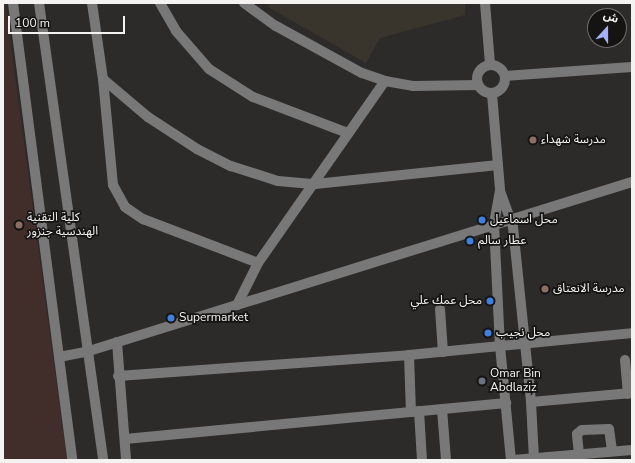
<!DOCTYPE html>
<html>
<head>
<meta charset="utf-8">
<style>
	body { margin:0 }
	#map { position:relative; width:635px; height:463px; overflow:hidden; background:#2d2b29; font-family:"Nunito Sans","Noto Sans Arabic",sans-serif }
	div>[style] { position:absolute }
	[style*='--x'] { left:calc(var(--x)*1px); top:calc(var(--y)*1px); width:calc(var(--w)*1px); rotate:calc(var(--a)*1deg) }
	.built>* { inset:0; background:#39342c }
	.education>* { inset:0; background:#412e2a }
	.minor>* { height:10px; margin:-5px; padding:0 5px; transform-origin:5px; border-radius:5px; background:#797878 }
	.minor>.ring { margin:-5px; padding:0; box-sizing:content-box; background:none; border:10px solid #797878; border-radius:50% }
	.dots>* { width:11px; height:11px; translate:-50% -50%; box-sizing:border-box; border:2px solid #151413; border-radius:50% }
	span { translate:-50% -50%; white-space:nowrap; text-align:center; line-height:1.15; -webkit-text-stroke:3.5px #151413; paint-order:stroke }
	.poi-label { font-size:12px; color:#f4f3f1 }
	.left { translate:0 -50%; text-align:left }
	.right { translate:-100% -50%; text-align:right }
	.frame { position:absolute; inset:0; border:4px solid #f4f3f1; pointer-events:none }
	.north { position:absolute; left:587px; top:8px; width:40px; height:40px; box-sizing:border-box; background:#151413; border:1px solid #6e6d6c; border-radius:50%; rotate:21deg; font-size:11px; font-weight:700; line-height:16px; text-align:center; color:#f4f3f1 }
	.north::after { content:''; display:block; margin:auto; width:14px; height:18px; background:#a5b1fc; clip-path:polygon(50% 0,100% 100%,50% 72%,0 100%) }
	.scale { position:absolute; left:8px; top:16px; width:117px; height:18px; box-sizing:border-box; border:2px solid #f4f3f1; border-top:0; padding-left:5px; font-size:12px; line-height:14px; white-space:nowrap; color:#f4f3f1; -webkit-text-stroke:3px #151413; paint-order:stroke }
</style>
</head>
<body>
<div id="map">
	<div class="built">
		<div style="clip-path:polygon(270px 3px,465px 3px,465px 15px,380px 38px,366px 63px,268px 7px)"></div>
	</div>
	<div class="education">
		<div style="clip-path:polygon(3px 3px,5px 3px,67px 460px,3px 460px)"></div>
	</div>
	<div class="minor">
		<div style="--x:13;--y:3;--w:461;--a:82.6"></div>
		<div style="--x:39;--y:3;--w:461;--a:82"></div>
		<div style="--x:92;--y:3;--w:77;--a:81.8"></div>
		<div style="--x:103;--y:79;--w:106;--a:84.6"></div>
		<div style="--x:113;--y:185;--w:25;--a:61"></div>
		<div style="--x:125;--y:207;--w:22;--a:34"></div>
		<div style="--x:143;--y:219;--w:123;--a:20.9"></div>
		<div style="--x:160;--y:3;--w:32;--a:60"></div>
		<div style="--x:176;--y:31;--w:50;--a:49"></div>
		<div style="--x:209;--y:69;--w:52;--a:32.5"></div>
		<div style="--x:253;--y:97;--w:102;--a:20.8"></div>
		<div style="--x:244;--y:3;--w:39;--a:36"></div>
		<div style="--x:276;--y:26;--w:98;--a:28.7"></div>
		<div style="--x:362;--y:73;--w:24;--a:19"></div>
		<div style="--x:385;--y:81;--w:28;--a:10"></div>
		<div style="--x:413;--y:86;--w:65;--a:-0.9"></div>
		<div style="--x:485;--y:3;--w:61;--a:85.3"></div>
		<div class="ring" style="left:477px;top:65px;width:18px;height:18px"></div>
		<div style="--x:506;--y:76;--w:126;--a:-4.1"></div>
		<div style="--x:103;--y:79;--w:59;--a:40.2"></div>
		<div style="--x:148;--y:117;--w:59;--a:33.1"></div>
		<div style="--x:197;--y:149;--w:38;--a:27"></div>
		<div style="--x:231;--y:166;--w:49;--a:17.7"></div>
		<div style="--x:278;--y:181;--w:37;--a:5"></div>
		<div style="--x:315;--y:184;--w:184;--a:-5.9"></div>
		<div style="--x:492;--y:94;--w:96;--a:85.2"></div>
		<div style="--x:500;--y:190;--w:35;--a:100"></div>
		<div style="--x:494;--y:224;--w:122;--a:87.2"></div>
		<div style="--x:500;--y:346;--w:115;--a:84.5"></div>
		<div style="--x:500;--y:191;--w:38;--a:70"></div>
		<div style="--x:513;--y:227;--w:176;--a:84.1"></div>
		<div style="--x:531;--y:402;--w:58;--a:87"></div>
		<div style="--x:237;--y:305;--w:47;--a:-63.4"></div>
		<div style="--x:258;--y:263;--w:222;--a:-55.1"></div>
		<div style="--x:440;--y:309;--w:43;--a:86"></div>
		<div style="--x:117;--y:342;--w:118;--a:85.6"></div>
		<div style="--x:409;--y:355;--w:57;--a:88"></div>
		<div style="--x:59;--y:357;--w:31;--a:-11"></div>
		<div style="--x:89;--y:351;--w:569;--a:-17.29"></div>
		<div style="--x:625;--y:360;--w:34;--a:85"></div>
		<div style="--x:118;--y:376;--w:292;--a:-4.1"></div>
		<div style="--x:409;--y:355;--w:224;--a:-5.6"></div>
		<div style="--x:531;--y:402;--w:101;--a:-5.1"></div>
		<div style="--x:442;--y:409;--w:51;--a:85.5"></div>
		<div style="--x:419;--y:411;--w:49;--a:86.5"></div>
		<div style="--x:125;--y:439;--w:383;--a:-5.4"></div>
		<div style="--x:579;--y:454;--w:20;--a:-96"></div>
		<div style="--x:577;--y:434;--w:6;--a:-39"></div>
		<div style="--x:582;--y:430;--w:27;--a:-2"></div>
		<div style="--x:609;--y:429;--w:22;--a:82"></div>
		<div style="--x:513;--y:460;--w:119;--a:-4.8"></div>
	</div>
	<div class="dots">
		<div style="left:533px;top:140px;background:#8d6e63"></div>
		<div style="left:482px;top:220px;background:#3f7fe0"></div>
		<div style="left:19px;top:225px;background:#8d6e63"></div>
		<div style="left:470px;top:241px;background:#3f7fe0"></div>
		<div style="left:545px;top:289px;background:#8d6e63"></div>
		<div style="left:490px;top:301px;background:#3f7fe0"></div>
		<div style="left:171px;top:318px;background:#3f7fe0"></div>
		<div style="left:488px;top:333px;background:#3f7fe0"></div>
		<div style="left:482px;top:381px;background:#6b7280"></div>
	</div>
	<div class="poi-label">
		<span class="left" style="left:541px;top:140px">مدرسة شهداء</span>
		<span class="left" style="left:27px;top:225px">كلية التقنية<br>الهندسية جنزور</span>
		<span class="left" style="left:490px;top:220px">محل اسماعيل</span>
		<span class="left" style="left:478px;top:241px">عطار سالم</span>
		<span class="left" style="left:553px;top:289px">مدرسة الانعتاق</span>
		<span class="right" style="left:482px;top:301px">محل عمك علي</span>
		<span class="left" style="left:179px;top:318px">Supermarket</span>
		<span class="left" style="left:496px;top:333px">محل نجيب</span>
		<span class="left" style="left:490px;top:381px">Omar Bin<br>Abdlaziz</span>
	</div>
	<div class="frame"></div>
	<div class="north">ش</div>
	<div class="scale">100 m</div>
</div>
</body>
</html>
